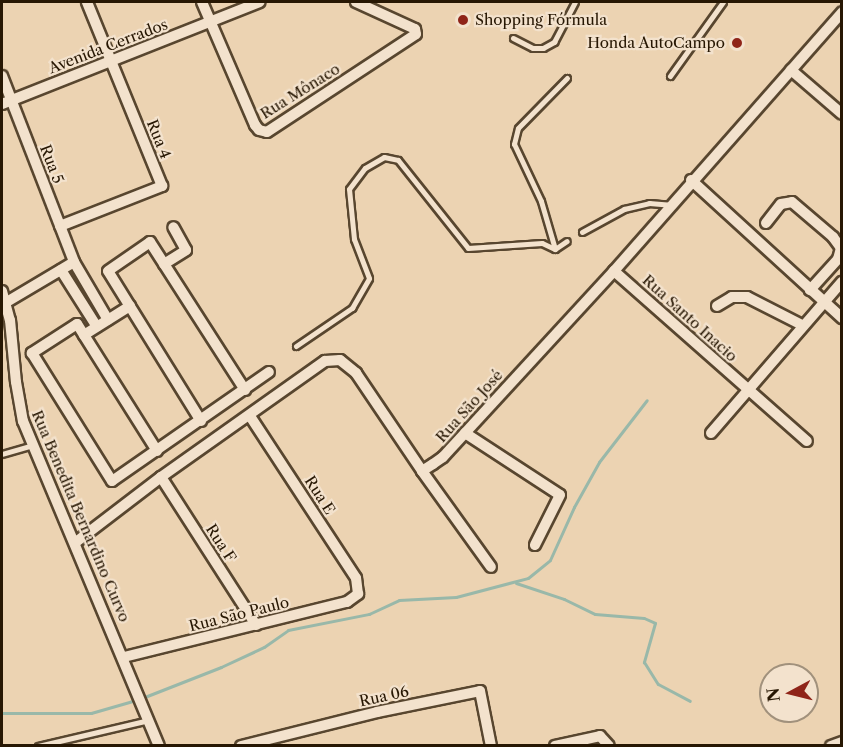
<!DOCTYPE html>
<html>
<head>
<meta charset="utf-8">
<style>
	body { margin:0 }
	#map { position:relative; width:843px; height:747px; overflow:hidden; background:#ecd3b2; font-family:"Libre Caslon Text",serif }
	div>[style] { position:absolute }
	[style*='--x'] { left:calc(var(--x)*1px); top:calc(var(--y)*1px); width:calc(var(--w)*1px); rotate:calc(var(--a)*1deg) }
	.stream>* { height:3px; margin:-1.5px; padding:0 1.5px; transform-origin:1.5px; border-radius:1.5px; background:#99b8a9 }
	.roads { filter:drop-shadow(2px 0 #58462f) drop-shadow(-2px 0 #58462f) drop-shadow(0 2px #58462f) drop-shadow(0 -2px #58462f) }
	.lane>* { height:5px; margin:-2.5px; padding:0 2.5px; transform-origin:2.5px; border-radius:2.5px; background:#f3e2cd }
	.street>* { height:10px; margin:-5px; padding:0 5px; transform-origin:5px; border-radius:5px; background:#f3e2cd }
	.dots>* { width:16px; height:16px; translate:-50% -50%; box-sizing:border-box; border:3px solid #f3e2cd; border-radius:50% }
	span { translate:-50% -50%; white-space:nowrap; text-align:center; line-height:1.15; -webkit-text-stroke:4.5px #f3e2cd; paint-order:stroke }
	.poi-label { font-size:15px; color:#271703 }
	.left { translate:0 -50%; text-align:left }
	.right { translate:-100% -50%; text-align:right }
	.street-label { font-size:15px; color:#271703 }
	.frame { position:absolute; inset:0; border:3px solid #271703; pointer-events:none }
	.north { position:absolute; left:759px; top:663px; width:60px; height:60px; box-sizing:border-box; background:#f3e2cd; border:2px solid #a1917c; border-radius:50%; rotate:263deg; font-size:16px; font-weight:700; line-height:24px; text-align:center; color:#271703 }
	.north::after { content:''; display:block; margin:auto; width:21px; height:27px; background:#8f2418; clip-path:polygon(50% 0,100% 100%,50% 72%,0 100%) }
</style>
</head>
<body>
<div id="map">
	<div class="stream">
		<div style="--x:516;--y:583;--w:51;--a:18.4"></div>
		<div style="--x:564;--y:599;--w:34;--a:26"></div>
		<div style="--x:595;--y:614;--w:49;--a:4.7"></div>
		<div style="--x:644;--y:618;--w:12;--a:24"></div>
		<div style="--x:655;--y:623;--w:41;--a:105.8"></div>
		<div style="--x:644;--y:662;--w:26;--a:58"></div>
		<div style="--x:658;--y:684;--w:36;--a:28"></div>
		<div style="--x:142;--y:698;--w:85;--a:-21.4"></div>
		<div style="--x:221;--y:667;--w:47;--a:-24.9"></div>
		<div style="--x:264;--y:647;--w:29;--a:-35"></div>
		<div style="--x:288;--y:630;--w:83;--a:-11.2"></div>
		<div style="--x:369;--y:614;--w:33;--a:-25"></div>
		<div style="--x:399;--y:600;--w:57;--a:-3"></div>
		<div style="--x:456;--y:597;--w:74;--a:-14.8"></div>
		<div style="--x:528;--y:578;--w:28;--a:-39"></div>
		<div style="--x:550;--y:560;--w:58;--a:-65.6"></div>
		<div style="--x:574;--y:507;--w:51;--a:-60.9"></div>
		<div style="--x:599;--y:462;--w:78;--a:-52.3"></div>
		<div style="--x:2;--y:713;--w:89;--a:0"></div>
		<div style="--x:91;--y:713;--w:47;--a:-16.1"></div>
	</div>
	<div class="roads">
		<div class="lane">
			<div style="--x:513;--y:38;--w:22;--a:27"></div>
			<div style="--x:533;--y:48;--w:10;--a:0"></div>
			<div style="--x:543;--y:48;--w:13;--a:-29"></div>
			<div style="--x:554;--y:42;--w:45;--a:-62.3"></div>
			<div style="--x:670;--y:76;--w:91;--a:-54.4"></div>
			<div style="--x:582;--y:232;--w:48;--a:-28.7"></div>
			<div style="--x:624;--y:209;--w:26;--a:-13"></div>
			<div style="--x:649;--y:203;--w:21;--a:5"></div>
			<div style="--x:555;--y:249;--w:50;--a:-106.3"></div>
			<div style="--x:541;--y:201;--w:63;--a:-115.3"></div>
			<div style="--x:514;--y:144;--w:16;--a:-76"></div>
			<div style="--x:518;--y:128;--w:70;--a:-45.6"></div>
			<div style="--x:296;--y:346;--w:68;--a:-34.2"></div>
			<div style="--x:352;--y:308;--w:34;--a:-60"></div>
			<div style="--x:369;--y:278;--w:42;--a:-111"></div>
			<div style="--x:354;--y:239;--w:50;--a:-95.7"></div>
			<div style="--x:349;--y:189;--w:26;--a:-53"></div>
			<div style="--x:365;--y:168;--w:22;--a:-30"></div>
			<div style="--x:384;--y:157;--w:14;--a:12"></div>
			<div style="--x:398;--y:160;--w:112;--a:51.5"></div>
			<div style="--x:468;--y:248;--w:74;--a:-3.9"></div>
			<div style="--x:542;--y:243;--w:14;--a:25"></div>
			<div style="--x:555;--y:249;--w:14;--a:-34"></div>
			<div style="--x:2;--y:454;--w:33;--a:-16"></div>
			<div style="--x:38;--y:746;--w:114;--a:-13.2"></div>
		</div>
		<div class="street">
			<div style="--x:202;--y:2;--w:134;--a:66.7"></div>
			<div style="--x:255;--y:125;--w:6;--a:51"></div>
			<div style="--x:259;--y:130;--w:8;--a:14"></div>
			<div style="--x:267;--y:132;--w:178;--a:-33.3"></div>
			<div style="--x:416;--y:34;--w:5;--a:-101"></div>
			<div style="--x:415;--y:29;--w:65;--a:-155.4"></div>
			<div style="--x:791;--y:70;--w:67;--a:40.8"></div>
			<div style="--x:2;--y:76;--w:199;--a:68.8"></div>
			<div style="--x:74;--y:262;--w:67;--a:59.6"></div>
			<div style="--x:2;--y:104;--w:277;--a:-21.6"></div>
			<div style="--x:691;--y:180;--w:205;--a:42.4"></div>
			<div style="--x:766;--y:223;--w:24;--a:-52"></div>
			<div style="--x:781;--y:204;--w:11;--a:-10"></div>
			<div style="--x:792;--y:202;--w:54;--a:40.5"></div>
			<div style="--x:833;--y:237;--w:14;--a:54"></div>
			<div style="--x:841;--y:248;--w:11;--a:105"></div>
			<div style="--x:838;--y:259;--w:42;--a:132.1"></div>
			<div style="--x:60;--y:226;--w:110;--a:-21.4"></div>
			<div style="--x:162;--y:186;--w:199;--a:-112.2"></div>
			<div style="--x:164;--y:264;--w:26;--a:-32"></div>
			<div style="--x:186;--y:250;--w:26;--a:-119"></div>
			<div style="--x:61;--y:270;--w:67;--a:57.7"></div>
			<div style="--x:614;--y:271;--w:257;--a:41.4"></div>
			<div style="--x:2;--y:291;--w:30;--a:75"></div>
			<div style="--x:10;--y:320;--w:62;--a:84.5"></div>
			<div style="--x:16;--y:382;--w:40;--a:80"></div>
			<div style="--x:23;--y:421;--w:352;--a:67.3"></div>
			<div style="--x:5;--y:303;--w:80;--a:-30.7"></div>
			<div style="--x:130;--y:306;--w:54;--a:147.8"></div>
			<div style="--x:84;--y:335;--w:13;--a:-122"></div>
			<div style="--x:77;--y:324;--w:54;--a:147.2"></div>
			<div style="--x:32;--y:353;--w:151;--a:58"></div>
			<div style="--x:112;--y:481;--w:191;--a:-34.8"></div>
			<div style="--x:717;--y:306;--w:17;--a:-31"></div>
			<div style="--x:732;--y:297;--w:15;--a:0"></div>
			<div style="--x:747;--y:297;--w:62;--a:27"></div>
			<div style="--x:84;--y:335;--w:137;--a:57.8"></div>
			<div style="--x:201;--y:421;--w:176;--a:-121.8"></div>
			<div style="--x:108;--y:271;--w:51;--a:-34.6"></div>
			<div style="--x:150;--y:242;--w:176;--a:57.3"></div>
			<div style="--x:465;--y:433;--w:113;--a:33.1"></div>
			<div style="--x:560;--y:495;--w:56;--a:116.6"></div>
			<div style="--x:711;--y:433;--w:200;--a:-49.1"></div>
			<div style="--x:422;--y:471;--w:118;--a:54.3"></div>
			<div style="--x:161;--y:477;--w:176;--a:57.3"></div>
			<div style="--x:76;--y:542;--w:107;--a:-37.4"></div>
			<div style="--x:161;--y:477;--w:201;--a:-35.3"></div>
			<div style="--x:325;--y:361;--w:15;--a:-4"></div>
			<div style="--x:340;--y:360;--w:21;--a:39"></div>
			<div style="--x:356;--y:373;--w:118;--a:56"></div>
			<div style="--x:422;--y:471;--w:13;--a:-32"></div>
			<div style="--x:433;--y:464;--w:12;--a:-35"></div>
			<div style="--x:443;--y:457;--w:253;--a:-47.4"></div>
			<div style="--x:614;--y:271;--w:345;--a:-48.6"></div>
			<div style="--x:124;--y:657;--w:230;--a:-13.9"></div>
			<div style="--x:347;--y:602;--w:14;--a:-36"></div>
			<div style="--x:358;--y:594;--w:16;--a:-97"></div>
			<div style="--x:356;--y:578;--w:194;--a:-123.2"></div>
			<div style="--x:241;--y:746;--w:140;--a:-14"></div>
			<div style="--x:377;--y:712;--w:105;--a:-11.5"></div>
			<div style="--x:480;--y:691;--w:56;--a:78.7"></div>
			<div style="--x:555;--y:746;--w:46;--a:-12.5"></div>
			<div style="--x:600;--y:736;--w:13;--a:48"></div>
			<div style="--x:831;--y:746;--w:12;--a:-20"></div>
		</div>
	</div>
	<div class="dots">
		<div style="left:463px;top:20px;background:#8f2418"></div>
		<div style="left:737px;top:43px;background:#8f2418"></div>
	</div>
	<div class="poi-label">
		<span class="left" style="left:475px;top:20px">Shopping Fórmula</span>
		<span class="right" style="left:725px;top:43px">Honda AutoCampo</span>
	</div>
	<div class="street-label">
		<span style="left:108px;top:46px;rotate:-21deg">Avenida Cerrados</span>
		<span style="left:300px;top:91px;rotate:-32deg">Rua Mônaco</span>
		<span style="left:159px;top:139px;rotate:68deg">Rua 4</span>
		<span style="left:52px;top:164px;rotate:69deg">Rua 5</span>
		<span style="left:690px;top:318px;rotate:42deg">Rua Santo Inacio</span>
		<span style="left:469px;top:406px;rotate:-48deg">Rua São José</span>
		<span style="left:320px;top:495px;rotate:57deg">Rua E</span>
		<span style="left:81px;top:516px;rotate:67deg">Rua Benedita Bernardino Curvo</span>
		<span style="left:221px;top:543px;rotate:57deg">Rua F</span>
		<span style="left:239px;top:614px;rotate:-14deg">Rua São Paulo</span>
		<span style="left:384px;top:696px;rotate:-12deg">Rua 06</span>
	</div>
	<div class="frame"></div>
	<div class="north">N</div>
</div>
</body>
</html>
